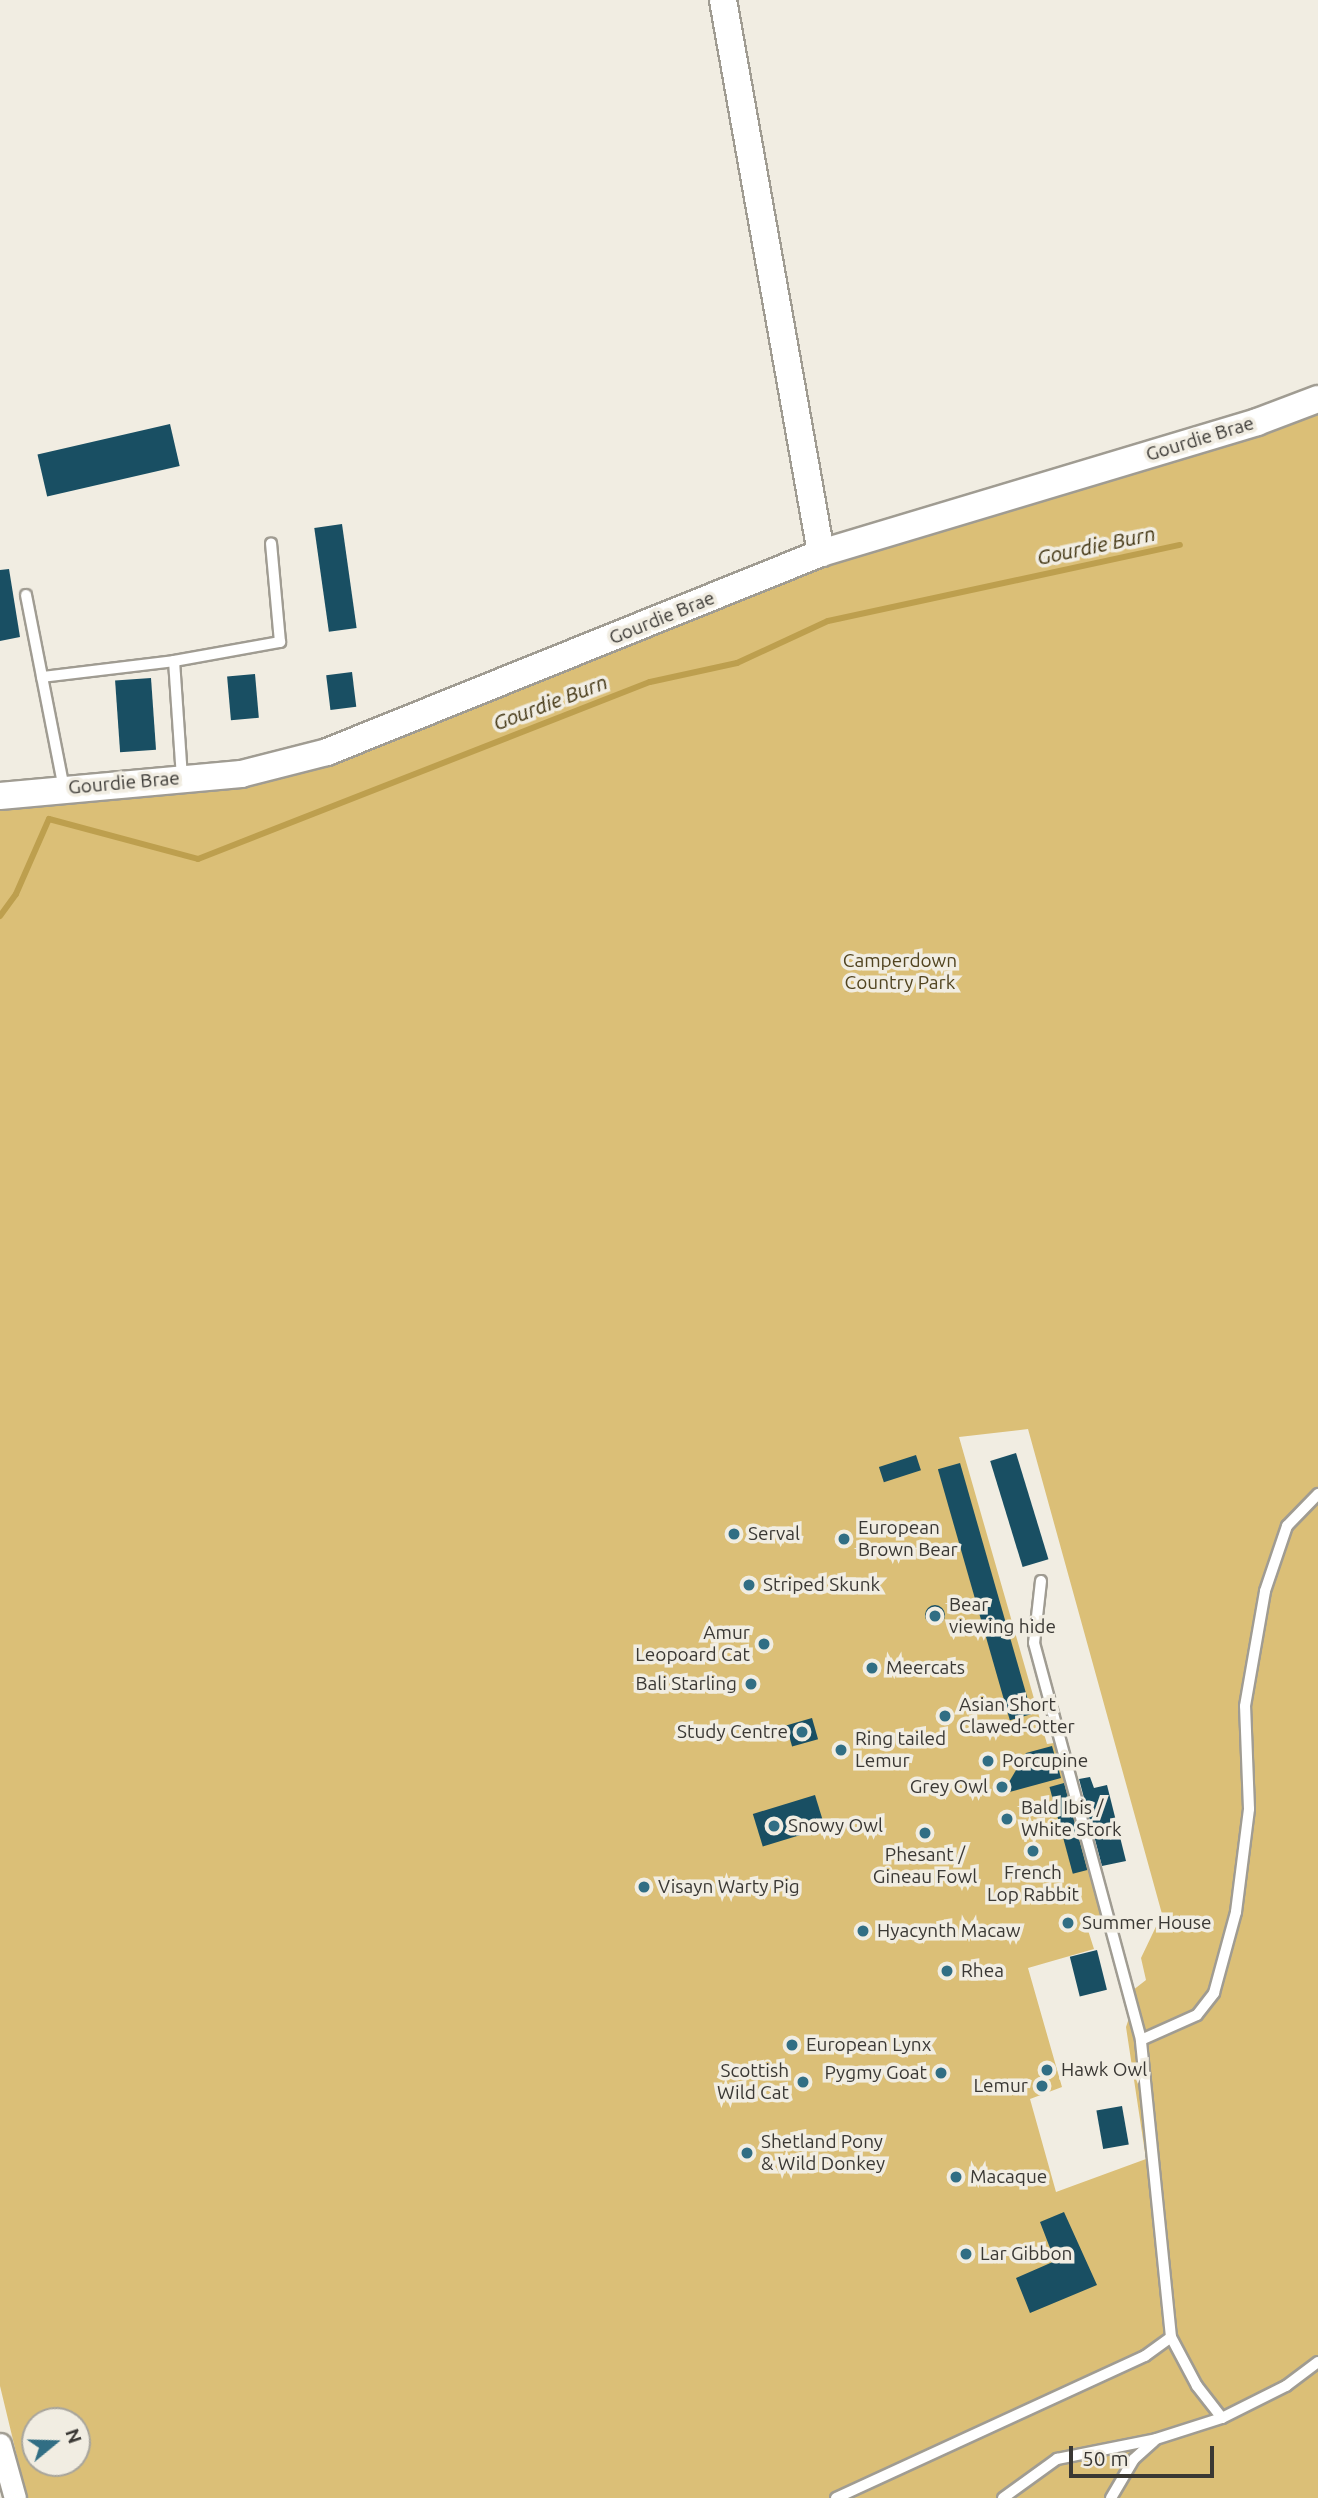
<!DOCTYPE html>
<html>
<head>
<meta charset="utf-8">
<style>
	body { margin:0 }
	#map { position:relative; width:1318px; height:2498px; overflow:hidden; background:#f1ede2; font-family:Ubuntu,sans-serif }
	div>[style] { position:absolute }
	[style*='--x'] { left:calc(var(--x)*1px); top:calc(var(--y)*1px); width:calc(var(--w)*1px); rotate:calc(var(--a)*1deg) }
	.green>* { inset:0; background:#dbbf77 }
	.stream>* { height:6px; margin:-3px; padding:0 3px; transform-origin:3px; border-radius:3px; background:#bd9f4e }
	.building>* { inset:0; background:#194f63; transform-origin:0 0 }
	.round { border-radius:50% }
	.roads { filter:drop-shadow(2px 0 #a09c92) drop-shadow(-2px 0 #a09c92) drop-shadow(0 2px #a09c92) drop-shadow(0 -2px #a09c92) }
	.service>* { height:10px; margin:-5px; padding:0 5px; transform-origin:5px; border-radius:5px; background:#fff }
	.minor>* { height:21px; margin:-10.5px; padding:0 10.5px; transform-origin:10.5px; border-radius:10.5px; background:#fff }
	.tertiary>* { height:26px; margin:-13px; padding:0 13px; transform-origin:13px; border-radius:13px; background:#fff }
	.dots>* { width:19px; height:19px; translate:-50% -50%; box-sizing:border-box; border:4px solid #f1ede2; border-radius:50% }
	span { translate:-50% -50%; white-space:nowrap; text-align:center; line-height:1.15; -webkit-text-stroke:7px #f1ede2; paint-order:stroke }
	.street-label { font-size:19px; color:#3a3834 }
	.park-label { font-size:19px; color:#514420 }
	.poi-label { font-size:19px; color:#3a3834 }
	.left { translate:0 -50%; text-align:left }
	.right { translate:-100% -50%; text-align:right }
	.water-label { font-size:21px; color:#413411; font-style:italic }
	.north { position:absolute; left:21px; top:2407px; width:70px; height:70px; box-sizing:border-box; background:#f1ede2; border:2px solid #a8a59c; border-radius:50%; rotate:71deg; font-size:19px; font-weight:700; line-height:28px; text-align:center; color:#3a3834 }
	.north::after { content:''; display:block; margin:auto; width:24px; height:32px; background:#316e84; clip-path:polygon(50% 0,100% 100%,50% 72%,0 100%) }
	.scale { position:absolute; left:1069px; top:2446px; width:145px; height:32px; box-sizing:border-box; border:4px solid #3a3834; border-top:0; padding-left:9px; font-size:21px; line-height:24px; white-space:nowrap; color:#3a3834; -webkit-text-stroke:5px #f1ede2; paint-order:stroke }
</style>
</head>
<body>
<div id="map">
	<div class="green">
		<div style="clip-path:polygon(evenodd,1318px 399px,1318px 2498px,27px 2498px,0 2386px,0 798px,241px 774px,821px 553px,1318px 399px,1028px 1429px,1162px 1914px,1141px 1958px,1146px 1980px,1128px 1994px,1132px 2009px,1126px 2027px,1146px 2159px,1056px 2192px,1030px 2099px,1062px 2087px,1028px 1968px,1094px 1949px,1086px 1924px,1102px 1919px,1054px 1743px,1047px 1744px,959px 1437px,1028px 1429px,1318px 399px,35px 2421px,77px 2421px,77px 2463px,35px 2463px,35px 2421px)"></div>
	</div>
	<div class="stream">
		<div style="--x:0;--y:916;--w:27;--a:-54"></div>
		<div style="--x:16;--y:894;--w:82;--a:-66.3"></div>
		<div style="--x:49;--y:819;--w:154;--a:15"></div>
		<div style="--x:198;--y:859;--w:485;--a:-21.4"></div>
		<div style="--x:650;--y:682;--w:89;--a:-12.3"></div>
		<div style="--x:737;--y:663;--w:100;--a:-24.8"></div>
		<div style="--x:828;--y:621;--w:360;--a:-12.2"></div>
	</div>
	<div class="building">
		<div style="left:170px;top:424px;width:43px;height:136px;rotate:77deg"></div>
		<div style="left:342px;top:524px;width:105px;height:28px;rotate:82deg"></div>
		<div style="clip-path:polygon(9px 569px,20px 637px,0 641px,0 570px)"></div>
		<div style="left:352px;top:672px;width:35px;height:26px;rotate:83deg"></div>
		<div style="left:255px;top:674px;width:44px;height:28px;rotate:85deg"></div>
		<div style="left:151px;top:678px;width:72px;height:36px;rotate:86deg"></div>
		<div style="left:1016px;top:1453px;width:111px;height:27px;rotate:73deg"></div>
		<div style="left:916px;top:1455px;width:16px;height:39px;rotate:72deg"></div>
		<div style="left:960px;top:1463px;width:261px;height:23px;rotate:74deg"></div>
		<div class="round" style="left:925px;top:1605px;width:20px;height:20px"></div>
		<div style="left:812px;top:1718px;width:22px;height:27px;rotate:74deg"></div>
		<div style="clip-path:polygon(1052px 1746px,1061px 1778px,1002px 1794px,1026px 1753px)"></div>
		<div style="clip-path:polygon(1090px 1777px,1094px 1788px,1107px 1785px,1126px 1861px,1102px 1866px,1079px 1779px)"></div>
		<div style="left:1064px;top:1783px;width:90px;height:15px;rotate:75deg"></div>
		<div style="left:815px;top:1795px;width:34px;height:65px;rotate:73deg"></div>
		<div style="left:1097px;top:1950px;width:41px;height:28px;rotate:76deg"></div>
		<div style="left:1122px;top:2106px;width:39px;height:26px;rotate:80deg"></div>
		<div style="clip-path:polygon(1064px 2212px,1097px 2285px,1030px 2313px,1016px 2278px,1055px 2261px,1040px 2222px)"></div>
	</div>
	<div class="roads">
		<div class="service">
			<div style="--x:26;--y:595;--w:197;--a:78.9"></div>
			<div style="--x:42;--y:677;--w:133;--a:-6.9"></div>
			<div style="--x:182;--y:778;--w:117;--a:-93.9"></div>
			<div style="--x:174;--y:661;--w:108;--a:-10.2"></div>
			<div style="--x:280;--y:642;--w:99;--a:-95.2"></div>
			<div style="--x:1041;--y:1581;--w:62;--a:96.4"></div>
			<div style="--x:1034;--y:1643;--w:411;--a:74.9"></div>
			<div style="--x:1222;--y:2418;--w:41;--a:-128"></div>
			<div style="--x:1197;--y:2386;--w:55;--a:-118"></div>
			<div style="--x:1171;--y:2337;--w:299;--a:-95.8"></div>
			<div style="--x:1141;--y:2040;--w:61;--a:-24.1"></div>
			<div style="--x:1197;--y:2015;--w:28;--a:-52"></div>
			<div style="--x:1214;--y:1993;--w:84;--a:-74.8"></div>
			<div style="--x:1236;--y:1912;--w:104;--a:-82.8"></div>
			<div style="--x:1249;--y:1809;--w:103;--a:-92.2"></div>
			<div style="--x:1245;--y:1706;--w:117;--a:-80.1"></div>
			<div style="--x:1265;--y:1591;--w:69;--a:-71.3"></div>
			<div style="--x:1287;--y:1526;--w:45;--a:-45.9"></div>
			<div style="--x:836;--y:2498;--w:340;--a:-24.7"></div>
			<div style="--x:1145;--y:2356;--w:32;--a:-36"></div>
			<div style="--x:1003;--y:2498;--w:67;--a:-35.8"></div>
			<div style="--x:1057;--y:2459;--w:101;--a:-11.4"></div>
			<div style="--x:1156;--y:2439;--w:69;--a:-17.7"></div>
			<div style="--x:1222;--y:2418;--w:72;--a:-26.6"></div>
			<div style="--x:1286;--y:2386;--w:40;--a:-37"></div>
			<div style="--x:1111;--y:2498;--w:45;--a:-59.5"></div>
			<div style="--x:1134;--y:2459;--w:27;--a:-42"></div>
		</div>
		<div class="minor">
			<div style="--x:0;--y:2444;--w:56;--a:74.5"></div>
		</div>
		<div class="tertiary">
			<div style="--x:723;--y:0;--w:562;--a:79.95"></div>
			<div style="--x:0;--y:796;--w:242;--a:-5.2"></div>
			<div style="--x:241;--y:774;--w:89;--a:-14.3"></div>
			<div style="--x:327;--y:752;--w:533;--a:-21.94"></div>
			<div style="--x:821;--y:553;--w:455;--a:-16.7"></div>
			<div style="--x:1257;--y:422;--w:65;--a:-20.7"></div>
		</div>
	</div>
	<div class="dots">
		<div style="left:734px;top:1534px;background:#316e84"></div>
		<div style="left:844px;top:1539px;background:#316e84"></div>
		<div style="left:749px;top:1585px;background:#316e84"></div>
		<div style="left:935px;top:1616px;background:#316e84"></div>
		<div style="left:764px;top:1644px;background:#316e84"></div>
		<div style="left:872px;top:1668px;background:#316e84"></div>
		<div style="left:751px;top:1684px;background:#316e84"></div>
		<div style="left:945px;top:1716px;background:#316e84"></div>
		<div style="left:802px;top:1732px;background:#316e84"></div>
		<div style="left:841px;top:1750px;background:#316e84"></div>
		<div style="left:988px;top:1761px;background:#316e84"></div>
		<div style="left:1002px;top:1787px;background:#316e84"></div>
		<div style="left:1007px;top:1819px;background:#316e84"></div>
		<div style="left:774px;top:1826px;background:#316e84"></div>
		<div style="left:925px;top:1833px;background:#316e84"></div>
		<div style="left:1033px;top:1851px;background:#316e84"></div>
		<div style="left:644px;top:1887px;background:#316e84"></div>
		<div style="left:1068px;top:1923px;background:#316e84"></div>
		<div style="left:863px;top:1931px;background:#316e84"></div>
		<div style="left:947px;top:1971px;background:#316e84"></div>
		<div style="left:792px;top:2045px;background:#316e84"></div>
		<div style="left:1047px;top:2070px;background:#316e84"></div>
		<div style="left:941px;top:2073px;background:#316e84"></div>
		<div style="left:803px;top:2082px;background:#316e84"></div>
		<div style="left:1042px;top:2086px;background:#316e84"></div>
		<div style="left:747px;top:2153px;background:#316e84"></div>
		<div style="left:956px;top:2177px;background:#316e84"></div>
		<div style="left:966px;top:2254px;background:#316e84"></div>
	</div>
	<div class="street-label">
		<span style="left:1200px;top:439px;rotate:-17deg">Gourdie Brae</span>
		<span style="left:662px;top:618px;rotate:-22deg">Gourdie Brae</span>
		<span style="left:124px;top:783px;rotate:-5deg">Gourdie Brae</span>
	</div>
	<div class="park-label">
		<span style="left:900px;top:972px">Camperdown<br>Country Park</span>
	</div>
	<div class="poi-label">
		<span class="left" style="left:858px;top:1539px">European<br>Brown Bear</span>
		<span class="left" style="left:748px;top:1534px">Serval</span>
		<span class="left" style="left:763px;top:1585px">Striped Skunk</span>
		<span class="left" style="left:949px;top:1616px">Bear<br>viewing hide</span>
		<span class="right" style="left:750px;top:1644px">Amur<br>Leopoard Cat</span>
		<span class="left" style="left:886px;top:1668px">Meercats</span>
		<span class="right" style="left:737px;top:1684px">Bali Starling</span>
		<span class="left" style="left:959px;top:1716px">Asian Short<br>Clawed-Otter</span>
		<span class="right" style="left:788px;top:1732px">Study Centre</span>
		<span class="left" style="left:855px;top:1750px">Ring tailed<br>Lemur</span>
		<span class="left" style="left:1002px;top:1761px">Porcupine</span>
		<span class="right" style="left:988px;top:1787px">Grey Owl</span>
		<span class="left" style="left:1021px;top:1819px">Bald Ibis /<br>White Stork</span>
		<span class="left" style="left:788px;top:1826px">Snowy Owl</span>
		<span style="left:925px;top:1866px">Phesant /<br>Gineau Fowl</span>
		<span style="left:1033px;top:1884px">French<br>Lop Rabbit</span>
		<span class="left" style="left:658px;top:1887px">Visayn Warty Pig</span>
		<span class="left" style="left:1082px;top:1923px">Summer House</span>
		<span class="left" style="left:877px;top:1931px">Hyacynth Macaw</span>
		<span class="left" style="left:961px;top:1971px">Rhea</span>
		<span class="left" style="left:806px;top:2045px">European Lynx</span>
		<span class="left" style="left:1061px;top:2070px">Hawk Owl</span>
		<span class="right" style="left:789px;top:2082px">Scottish<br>Wild Cat</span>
		<span class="right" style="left:927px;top:2073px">Pygmy Goat</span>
		<span class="right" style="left:1028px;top:2086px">Lemur</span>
		<span class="left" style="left:761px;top:2153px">Shetland Pony<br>&amp; Wild Donkey</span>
		<span class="left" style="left:970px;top:2177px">Macaque</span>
		<span class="left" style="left:980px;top:2254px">Lar Gibbon</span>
	</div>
	<div class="water-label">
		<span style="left:1096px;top:545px;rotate:-12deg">Gourdie Burn</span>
		<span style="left:550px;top:702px;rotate:-21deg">Gourdie Burn</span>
	</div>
	<div class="north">N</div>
	<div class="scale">50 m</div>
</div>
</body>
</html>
